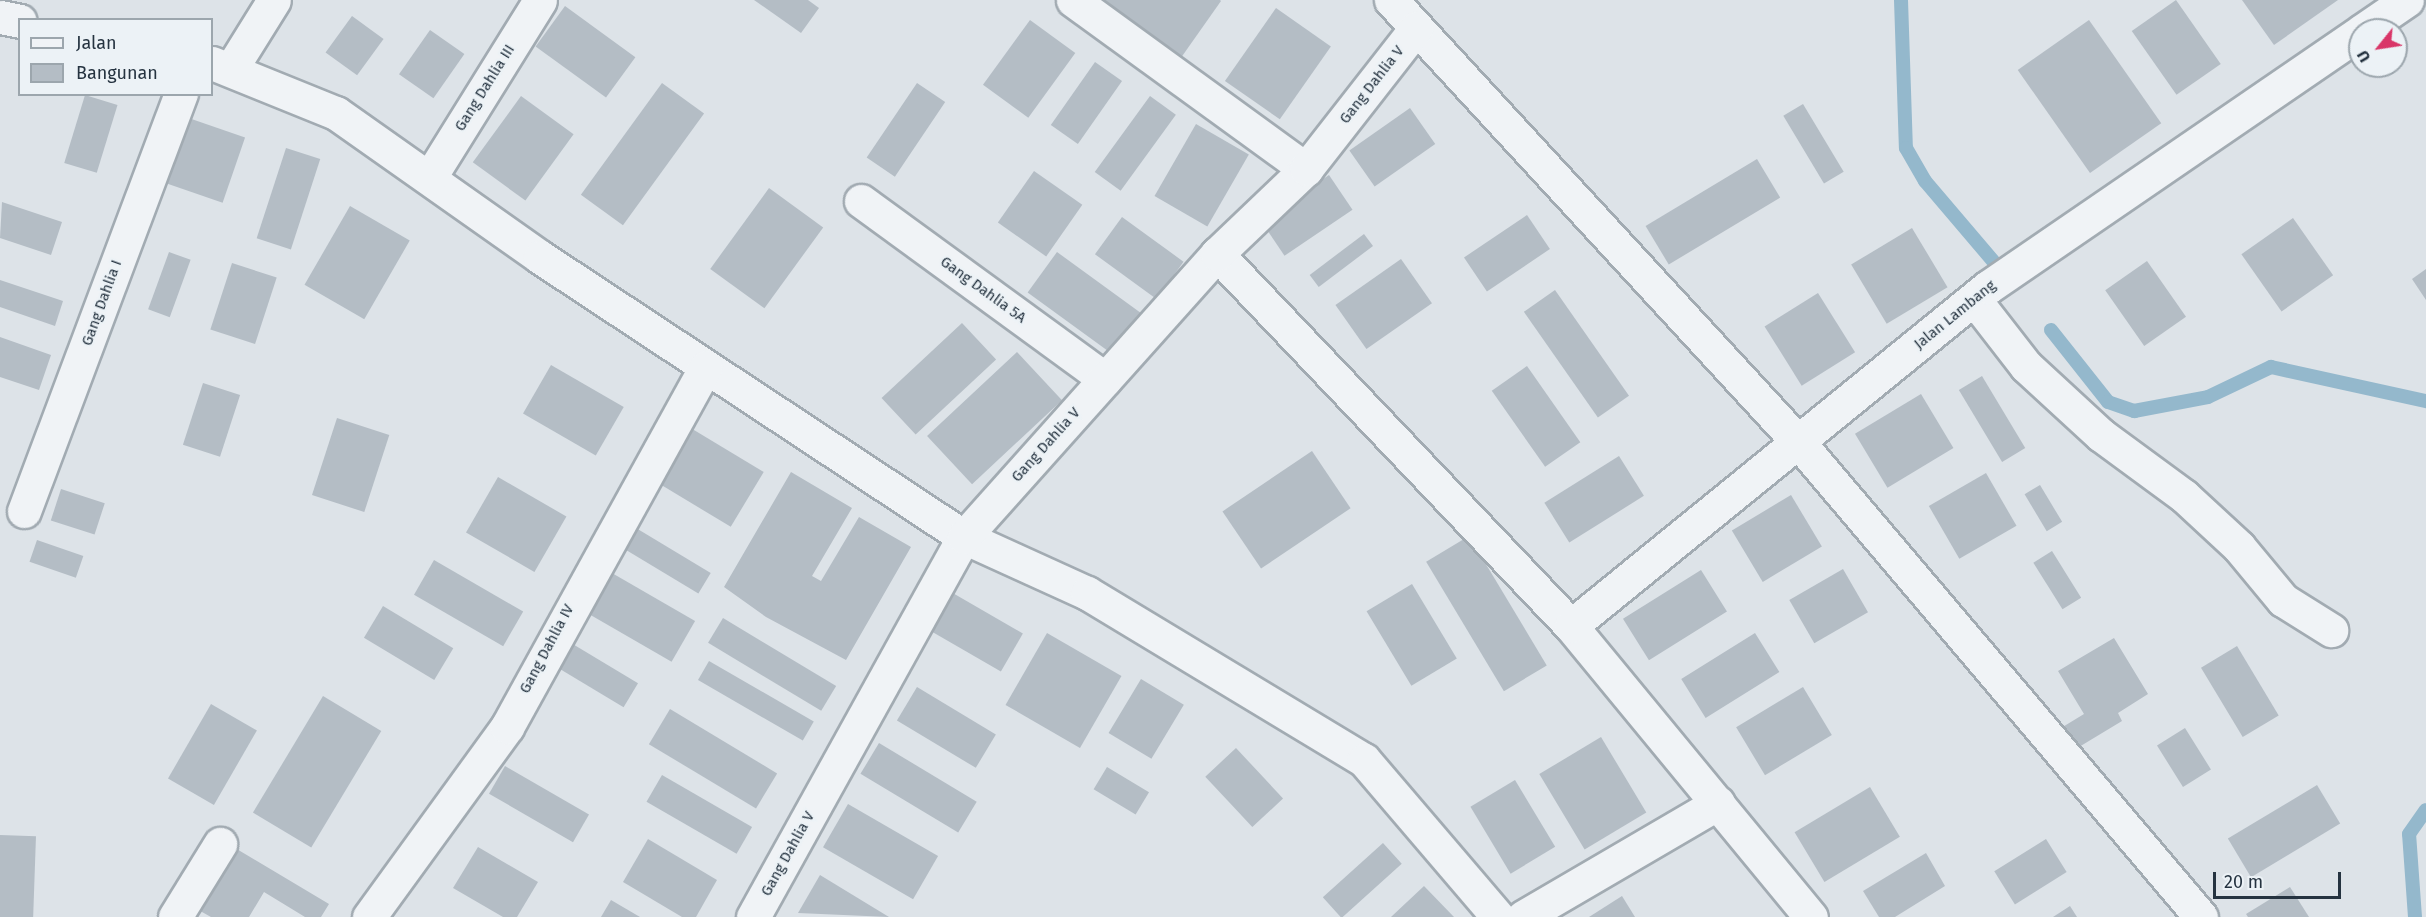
<!DOCTYPE html>
<html>
<head>
<meta charset="utf-8">
<style>
	body { margin:0 }
	#map { position:relative; width:2426px; height:917px; overflow:hidden; background:#dde3e8; font-family:"Fira Sans",sans-serif }
	div>[style] { position:absolute }
	[style*='--x'] { left:calc(var(--x)*1px); top:calc(var(--y)*1px); width:calc(var(--w)*1px); rotate:calc(var(--a)*1deg) }
	.stream>* { height:14px; margin:-7px; padding:0 7px; transform-origin:7px; border-radius:7px; background:#94b8cc }
	.building>* { inset:0; background:#b4bdc5; transform-origin:0 0 }
	.roads { filter:drop-shadow(2px 0 #a2abb2) drop-shadow(-2px 0 #a2abb2) drop-shadow(0 2px #a2abb2) drop-shadow(0 -2px #a2abb2) }
	.street>* { height:33px; margin:-16.5px; padding:0 16.5px; transform-origin:16.5px; border-radius:16.5px; background:#f0f3f6 }
	span { translate:-50% -50%; white-space:nowrap; text-align:center; line-height:1.15; -webkit-text-stroke:4.5px #ecf2f6; paint-order:stroke }
	.street-label { font-size:15px; color:#253340 }
	.legend { position:absolute; left:18px; top:18px; width:195px; height:78px; box-sizing:border-box; background:#ecf2f6; border:2px solid #9ca6ad; margin:0; padding:8px 10px; list-style:none; font-size:18px; color:#253340 }
	.legend li { display:flex; align-items:center; gap:12px; height:30px }
	.legend b { width:30px; border:2px solid #9ca6ad }
	.north { position:absolute; left:2348px; top:18px; width:60px; height:60px; box-sizing:border-box; background:#ecf2f6; border:2px solid #9ca6ad; border-radius:50%; rotate:240deg; font-size:16px; font-weight:700; line-height:24px; text-align:center; color:#253340 }
	.north::after { content:''; display:block; margin:auto; width:21px; height:27px; background:#d93668; clip-path:polygon(50% 0,100% 100%,50% 72%,0 100%) }
	.scale { position:absolute; left:2213px; top:872px; width:128px; height:27px; box-sizing:border-box; border:3px solid #253340; border-top:0; padding-left:8px; font-size:18px; line-height:21px; white-space:nowrap; color:#253340; -webkit-text-stroke:4px #ecf2f6; paint-order:stroke }
</style>
</head>
<body>
<div id="map">
	<div class="stream">
		<div style="--x:1901;--y:0;--w:148;--a:88.1"></div>
		<div style="--x:1906;--y:148;--w:38;--a:60"></div>
		<div style="--x:1925;--y:181;--w:123;--a:49.6"></div>
		<div style="--x:2051;--y:330;--w:92;--a:51.6"></div>
		<div style="--x:2108;--y:402;--w:28;--a:19"></div>
		<div style="--x:2134;--y:411;--w:75;--a:-10.7"></div>
		<div style="--x:2208;--y:397;--w:70;--a:-25.5"></div>
		<div style="--x:2271;--y:367;--w:159;--a:12.4"></div>
		<div style="--x:2415;--y:917;--w:83;--a:-94.1"></div>
		<div style="--x:2409;--y:834;--w:29;--a:-55"></div>
	</div>
	<div class="building">
		<div style="clip-path:polygon(754px 0,808px 0,819px 8px,801px 33px)"></div>
		<div style="clip-path:polygon(1091px 0,1220px 0,1221px 1px,1178px 62px)"></div>
		<div style="left:2176px;top:0;width:78px;height:54px;rotate:55deg"></div>
		<div style="clip-path:polygon(2242px 0,2338px 0,2274px 45px)"></div>
		<div style="left:565px;top:6px;width:87px;height:50px;rotate:36deg"></div>
		<div style="left:1276px;top:8px;width:67px;height:89px;rotate:35deg"></div>
		<div style="left:352px;top:16px;width:39px;height:45px;rotate:36deg"></div>
		<div style="left:1030px;top:20px;width:56px;height:80px;rotate:36deg"></div>
		<div style="left:2089px;top:20px;width:126px;height:87px;rotate:55deg"></div>
		<div style="left:430px;top:30px;width:42px;height:54px;rotate:35deg"></div>
		<div style="left:1095px;top:62px;width:33px;height:77px;rotate:35deg"></div>
		<div style="left:662px;top:83px;width:52px;height:138px;rotate:36deg"></div>
		<div style="left:917px;top:83px;width:34px;height:90px;rotate:34deg"></div>
		<div style="left:85px;top:95px;width:34px;height:71px;rotate:17deg"></div>
		<div style="left:521px;top:96px;width:65px;height:82px;rotate:36deg"></div>
		<div style="left:1150px;top:96px;width:32px;height:94px;rotate:36deg"></div>
		<div style="left:1803px;top:104px;width:79px;height:23px;rotate:59deg"></div>
		<div style="left:1410px;top:108px;width:44px;height:74px;rotate:55deg"></div>
		<div style="left:177px;top:114px;width:72px;height:69px;rotate:19deg"></div>
		<div style="left:1196px;top:124px;width:61px;height:83px;rotate:30deg"></div>
		<div style="left:286px;top:148px;width:36px;height:95px;rotate:18deg"></div>
		<div style="left:1757px;top:159px;width:45px;height:130px;rotate:59deg"></div>
		<div style="left:1034px;top:171px;width:59px;height:63px;rotate:35deg"></div>
		<div style="left:1329px;top:175px;width:42px;height:82px;rotate:56deg"></div>
		<div style="left:769px;top:188px;width:67px;height:100px;rotate:36deg"></div>
		<div style="clip-path:polygon(2px 202px,62px 222px,51px 255px,0 238px)"></div>
		<div style="left:350px;top:206px;width:69px;height:91px;rotate:30deg"></div>
		<div style="left:1527px;top:215px;width:41px;height:76px;rotate:56deg"></div>
		<div style="left:1122px;top:217px;width:76px;height:46px;rotate:36deg"></div>
		<div style="left:2293px;top:218px;width:70px;height:63px;rotate:55deg"></div>
		<div style="left:1912px;top:228px;width:69px;height:71px;rotate:59deg"></div>
		<div style="left:1364px;top:234px;width:15px;height:68px;rotate:53deg"></div>
		<div style="left:169px;top:252px;width:23px;height:61px;rotate:20deg"></div>
		<div style="left:1057px;top:252px;width:105px;height:50px;rotate:36deg"></div>
		<div style="left:1401px;top:259px;width:54px;height:80px;rotate:55deg"></div>
		<div style="left:2147px;top:261px;width:68px;height:51px;rotate:55deg"></div>
		<div style="left:232px;top:263px;width:47px;height:70px;rotate:18deg"></div>
		<div style="clip-path:polygon(2426px 269px,2426px 300px,2412px 279px)"></div>
		<div style="clip-path:polygon(0 280px,63px 301px,55px 326px,0 307px)"></div>
		<div style="left:1555px;top:290px;width:129px;height:38px;rotate:55deg"></div>
		<div style="left:1818px;top:293px;width:70px;height:63px;rotate:58deg"></div>
		<div style="left:962px;top:323px;width:50px;height:110px;rotate:47deg"></div>
		<div style="clip-path:polygon(0 337px,51px 355px,39px 390px,0 377px)"></div>
		<div style="left:1017px;top:352px;width:66px;height:123px;rotate:47deg"></div>
		<div style="left:551px;top:365px;width:84px;height:56px;rotate:30deg"></div>
		<div style="left:1527px;top:366px;width:93px;height:43px;rotate:55deg"></div>
		<div style="left:1982px;top:376px;width:84px;height:27px;rotate:59deg"></div>
		<div style="left:203px;top:383px;width:39px;height:65px;rotate:18deg"></div>
		<div style="left:1921px;top:394px;width:63px;height:77px;rotate:59deg"></div>
		<div style="left:337px;top:418px;width:55px;height:81px;rotate:18deg"></div>
		<div style="left:684px;top:424px;width:93px;height:64px;rotate:31deg"></div>
		<div style="left:1312px;top:451px;width:69px;height:108px;rotate:56deg"></div>
		<div style="left:1619px;top:456px;width:47px;height:88px;rotate:58deg"></div>
		<div style="clip-path:polygon(791px 472px,852px 508px,812px 576px,821px 581px,859px 517px,911px 547px,846px 660px,766px 617px,724px 587px)"></div>
		<div style="left:1986px;top:473px;width:61px;height:66px;rotate:60deg"></div>
		<div style="left:498px;top:477px;width:79px;height:64px;rotate:30deg"></div>
		<div style="left:2040px;top:485px;width:43px;height:18px;rotate:59deg"></div>
		<div style="left:61px;top:489px;width:46px;height:33px;rotate:18deg"></div>
		<div style="left:1791px;top:495px;width:60px;height:69px;rotate:59deg"></div>
		<div style="left:631px;top:525px;width:93px;height:24px;rotate:31deg"></div>
		<div style="left:1469px;top:536px;width:151px;height:50px;rotate:59deg"></div>
		<div style="left:37px;top:540px;width:49px;height:23px;rotate:19deg"></div>
		<div style="left:2052px;top:551px;width:55px;height:22px;rotate:58deg"></div>
		<div style="left:434px;top:560px;width:103px;height:40px;rotate:30deg"></div>
		<div style="left:605px;top:569px;width:104px;height:47px;rotate:30deg"></div>
		<div style="left:1843px;top:569px;width:50px;height:62px;rotate:60deg"></div>
		<div style="left:1701px;top:570px;width:49px;height:92px;rotate:58deg"></div>
		<div style="left:1412px;top:584px;width:87px;height:53px;rotate:59deg"></div>
		<div style="left:951px;top:592px;width:83px;height:44px;rotate:30deg"></div>
		<div style="left:383px;top:606px;width:82px;height:37px;rotate:31deg"></div>
		<div style="left:723px;top:618px;width:132px;height:29px;rotate:31deg"></div>
		<div style="left:1047px;top:633px;width:86px;height:83px;rotate:30deg"></div>
		<div style="left:1755px;top:633px;width:46px;height:87px;rotate:58deg"></div>
		<div style="clip-path:polygon(2114px 638px,2148px 694px,2118px 713px,2122px 721px,2074px 750px,2061px 728px,2084px 714px,2058px 671px)"></div>
		<div style="left:566px;top:640px;width:84px;height:28px;rotate:31deg"></div>
		<div style="left:2237px;top:646px;width:81px;height:42px;rotate:59deg"></div>
		<div style="left:709px;top:661px;width:121px;height:22px;rotate:30deg"></div>
		<div style="left:1141px;top:679px;width:50px;height:63px;rotate:31deg"></div>
		<div style="left:917px;top:687px;width:92px;height:39px;rotate:31deg"></div>
		<div style="left:1803px;top:687px;width:56px;height:78px;rotate:59deg"></div>
		<div style="left:323px;top:696px;width:68px;height:136px;rotate:31deg"></div>
		<div style="left:211px;top:704px;width:53px;height:86px;rotate:30deg"></div>
		<div style="left:670px;top:709px;width:125px;height:41px;rotate:31deg"></div>
		<div style="left:2185px;top:728px;width:49px;height:33px;rotate:58deg"></div>
		<div style="left:1601px;top:737px;width:88px;height:72px;rotate:59deg"></div>
		<div style="left:879px;top:743px;width:114px;height:36px;rotate:31deg"></div>
		<div style="left:1236px;top:748px;width:69px;height:42px;rotate:47deg"></div>
		<div style="left:505px;top:766px;width:97px;height:32px;rotate:30deg"></div>
		<div style="left:1107px;top:767px;width:49px;height:26px;rotate:31deg"></div>
		<div style="left:662px;top:775px;width:104px;height:31px;rotate:30deg"></div>
		<div style="left:1515px;top:780px;width:78px;height:52px;rotate:59deg"></div>
		<div style="left:2317px;top:785px;width:45px;height:104px;rotate:59deg"></div>
		<div style="left:1870px;top:787px;width:58px;height:88px;rotate:59deg"></div>
		<div style="left:848px;top:804px;width:104px;height:50px;rotate:30deg"></div>
		<div style="left:0;top:835px;width:36px;height:82px;rotate:2deg"></div>
		<div style="clip-path:polygon(648px 839px,717px 880px,696px 917px,682px 917px,623px 882px)"></div>
		<div style="left:2046px;top:839px;width:39px;height:61px;rotate:58deg"></div>
		<div style="left:1383px;top:843px;width:28px;height:81px;rotate:48deg"></div>
		<div style="clip-path:polygon(230px 845px,329px 904px,321px 917px,305px 917px,264px 892px,249px 917px,211px 917px,193px 907px)"></div>
		<div style="clip-path:polygon(478px 847px,538px 882px,517px 917px,503px 917px,453px 888px)"></div>
		<div style="clip-path:polygon(1926px 853px,1945px 886px,1895px 917px,1879px 917px,1863px 891px)"></div>
		<div style="clip-path:polygon(820px 875px,889px 917px,798px 913px)"></div>
		<div style="clip-path:polygon(1424px 886px,1454px 917px,1391px 917px)"></div>
		<div style="clip-path:polygon(2290px 887px,2309px 917px,2248px 917px,2246px 914px)"></div>
		<div style="clip-path:polygon(1622px 896px,1635px 917px,1589px 917px)"></div>
		<div style="clip-path:polygon(611px 900px,640px 917px,601px 917px)"></div>
		<div style="clip-path:polygon(2070px 906px,2077px 917px,2053px 917px)"></div>
	</div>
	<div class="roads">
		<div class="street">
			<div style="--x:1073;--y:0;--w:288;--a:36"></div>
			<div style="--x:1391;--y:0;--w:604;--a:47.35"></div>
			<div style="--x:1800;--y:444;--w:620;--a:49.71"></div>
			<div style="--x:0;--y:17;--w:20;--a:11"></div>
			<div style="--x:2363;--y:30;--w:53;--a:-34.3"></div>
			<div style="--x:212;--y:63;--w:134;--a:22"></div>
			<div style="--x:336;--y:113;--w:250;--a:35.2"></div>
			<div style="--x:540;--y:257;--w:508;--a:33.44"></div>
			<div style="--x:964;--y:537;--w:135;--a:24.5"></div>
			<div style="--x:1087;--y:593;--w:323;--a:31.1"></div>
			<div style="--x:1364;--y:760;--w:206;--a:49.5"></div>
			<div style="--x:231;--y:69;--w:81;--a:-58.1"></div>
			<div style="--x:430;--y:177;--w:208;--a:-58.1"></div>
			<div style="--x:861;--y:201;--w:302;--a:36.1"></div>
			<div style="--x:1217;--y:254;--w:514;--a:46.42"></div>
			<div style="--x:1571;--y:626;--w:377;--a:50.5"></div>
			<div style="--x:1974;--y:299;--w:85;--a:52.2"></div>
			<div style="--x:2026;--y:366;--w:102;--a:42.6"></div>
			<div style="--x:2101;--y:435;--w:103;--a:36.3"></div>
			<div style="--x:2184;--y:496;--w:75;--a:42.8"></div>
			<div style="--x:2239;--y:547;--w:69;--a:50.3"></div>
			<div style="--x:2283;--y:600;--w:57;--a:32"></div>
			<div style="--x:24;--y:511;--w:446;--a:-69.4"></div>
			<div style="--x:1571;--y:626;--w:537;--a:-39.11"></div>
			<div style="--x:1988;--y:287;--w:451;--a:-34.4"></div>
			<div style="--x:175;--y:917;--w:86;--a:-58.3"></div>
			<div style="--x:369;--y:917;--w:235;--a:-54"></div>
			<div style="--x:507;--y:727;--w:411;--a:-61.1"></div>
			<div style="--x:753;--y:917;--w:435;--a:-61"></div>
			<div style="--x:964;--y:537;--w:380;--a:-48.2"></div>
			<div style="--x:1217;--y:254;--w:123;--a:-43.7"></div>
			<div style="--x:1306;--y:169;--w:179;--a:-52"></div>
			<div style="--x:1523;--y:917;--w:226;--a:-30.3"></div>
		</div>
	</div>
	<div class="street-label">
		<span style="left:1372px;top:85px;rotate:-52deg">Gang Dahlia V</span>
		<span style="left:485px;top:88px;rotate:-58deg">Gang Dahlia III</span>
		<span style="left:983px;top:290px;rotate:36deg">Gang Dahlia 5A</span>
		<span style="left:102px;top:303px;rotate:-70deg">Gang Dahlia I</span>
		<span style="left:1955px;top:315px;rotate:-39deg">Jalan Lambang</span>
		<span style="left:1046px;top:445px;rotate:-48deg">Gang Dahlia V</span>
		<span style="left:547px;top:649px;rotate:-62deg">Gang Dahlia IV</span>
		<span style="left:788px;top:854px;rotate:-61deg">Gang Dahlia V</span>
	</div>
	<ul class="legend">
	<li><b style="height:8px;background:#f0f3f6"></b>Jalan</li>
	<li><b style="height:16px;background:#b4bdc5"></b>Bangunan</li>
	</ul>
	<div class="north">U</div>
	<div class="scale">20 m</div>
</div>
</body>
</html>
